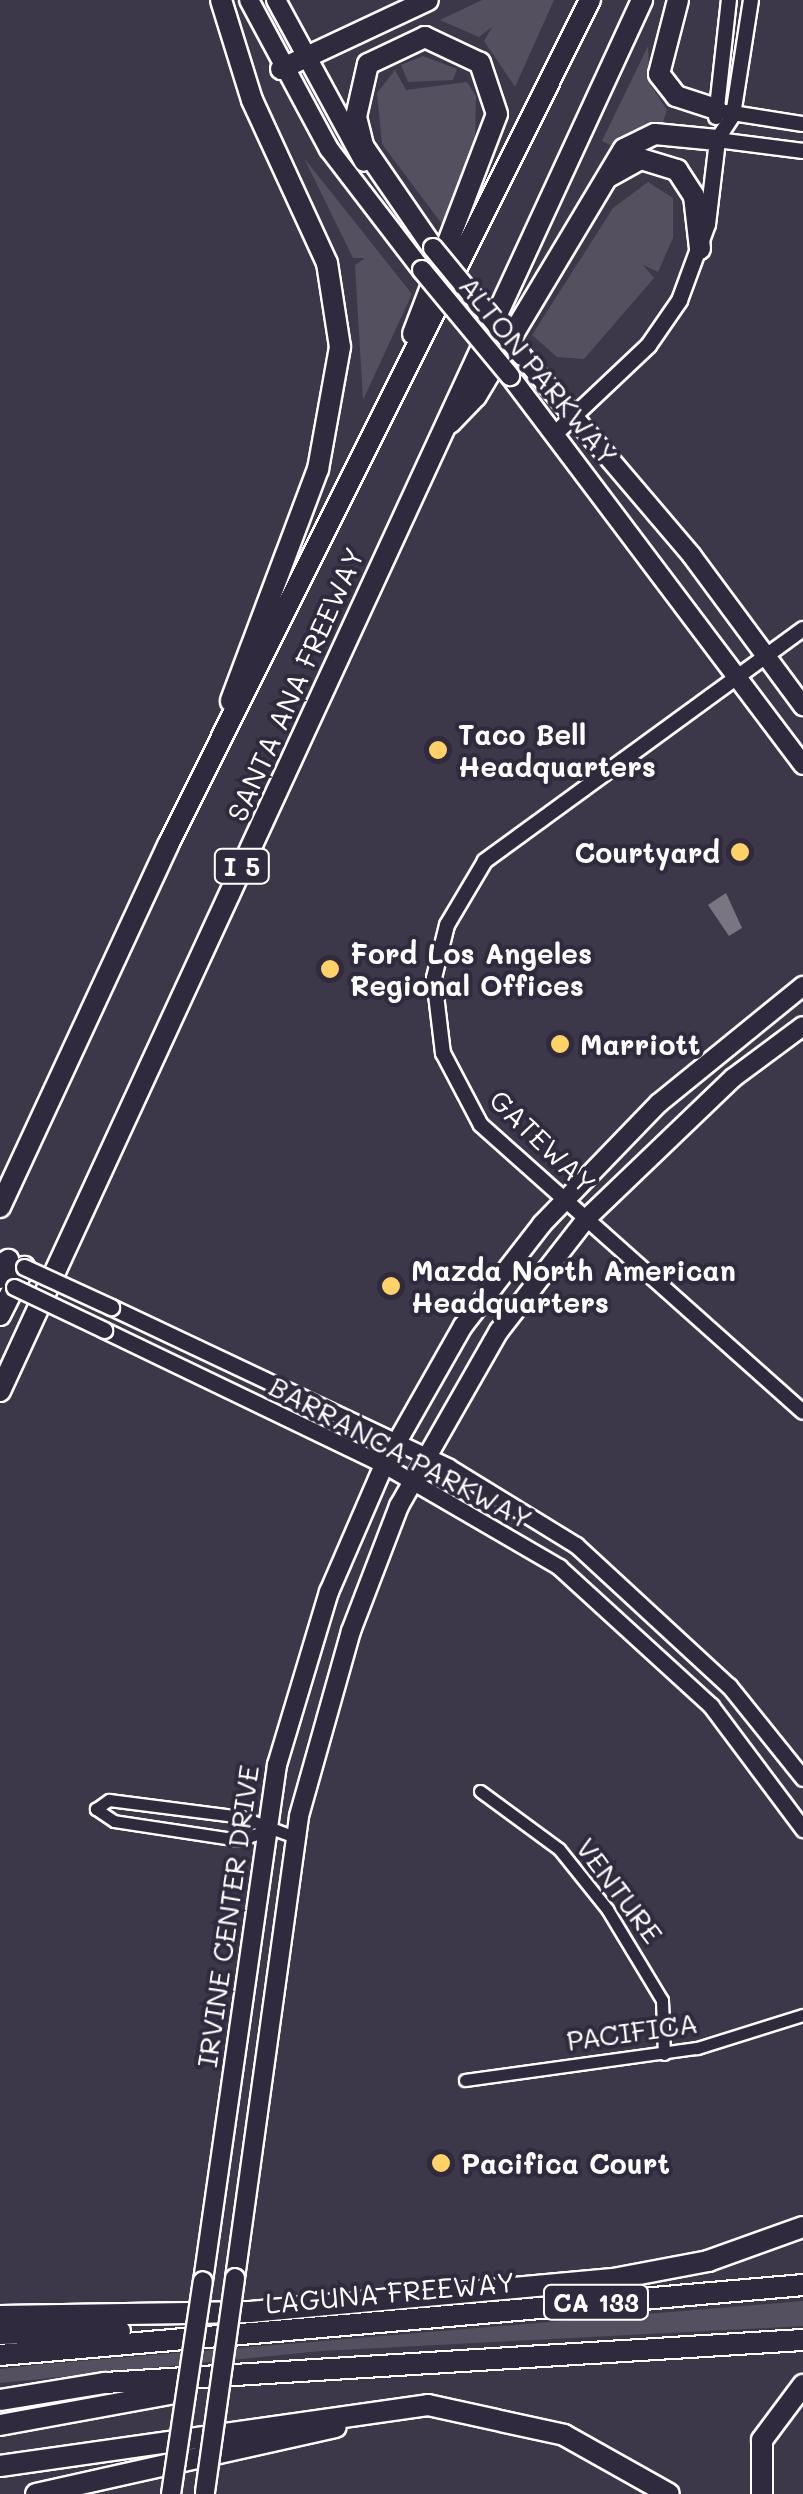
<!DOCTYPE html>
<html>
<head>
<meta charset="utf-8">
<style>
	body { margin:0 }
	#map { position:relative; width:803px; height:2494px; overflow:hidden; background:#3c3749; font-family:Mali,sans-serif }
	div>[style] { position:absolute }
	[style*='--x'] { left:calc(var(--x)*1px); top:calc(var(--y)*1px); width:calc(var(--w)*1px); rotate:calc(var(--a)*1deg) }
	.green>* { inset:0; background:#555060 }
	.water>* { inset:0; background:#797682 }
	.roads { filter:drop-shadow(2px 0 #fff) drop-shadow(-2px 0 #fff) drop-shadow(0 2px #fff) drop-shadow(0 -2px #fff) }
	.minor>* { height:11px; margin:-5.5px; padding:0 5.5px; transform-origin:5.5px; border-radius:5.5px; background:#2f2a3d }
	.tertiary>* { height:14px; margin:-7px; padding:0 7px; transform-origin:7px; border-radius:7px; background:#2f2a3d }
	.secondary>* { height:15px; margin:-7.5px; padding:0 7.5px; transform-origin:7.5px; border-radius:7.5px; background:#2f2a3d }
	.primary>* { height:18px; margin:-9px; padding:0 9px; transform-origin:9px; border-radius:9px; background:#2f2a3d }
	.motorway>* { height:20px; margin:-10px; padding:0 10px; transform-origin:10px; border-radius:10px; background:#2f2a3d }
	.bridges { filter:drop-shadow(2px 0 #fff) drop-shadow(-2px 0 #fff) drop-shadow(0 2px #fff) drop-shadow(0 -2px #fff) }
	.secondary-bridge>* { height:15px; margin:-7.5px; padding:0 7.5px; transform-origin:7.5px; border-radius:7.5px; background:#2f2a3d }
	.primary-bridge>* { height:18px; margin:-9px; padding:0 9px; transform-origin:9px; border-radius:9px; background:#2f2a3d }
	.dots>* { width:28px; height:28px; translate:-50% -50%; box-sizing:border-box; border:5px solid #2f2a3d; border-radius:50% }
	span { translate:-50% -50%; white-space:nowrap; text-align:center; line-height:1.15; -webkit-text-stroke:8px #2f2a3d; paint-order:stroke }
	.shield-label span { padding:2px 8px; background:#2f2a3d; border:2px solid; border-radius:8px; -webkit-text-stroke-width:0 }
	.shield-label { font-size:25px; color:#fff; font-weight:700 }
	.street-label { font-size:28px; color:#fff }
	.poi-label { font-size:28px; color:#fff; font-weight:700 }
	.left { translate:0 -50%; text-align:left }
	.right { translate:-100% -50%; text-align:right }
</style>
</head>
<body>
<div id="map">
	<div class="green">
		<div style="clip-path:polygon(482px 0,554px 0,515px 87px,484px 41px,492px 27px,479px 37px,440px 20px)"></div>
		<div style="clip-path:polygon(648px 46px,650px 84px,667px 110px,663px 122px,610px 145px,602px 141px)"></div>
		<div style="clip-path:polygon(423px 56px,457px 69px,453px 80px,408px 82px,401px 65px)"></div>
		<div style="clip-path:polygon(395px 70px,406px 90px,467px 82px,476px 96px,475px 142px,442px 224px,382px 144px,377px 93px)"></div>
		<div style="clip-path:polygon(304px 158px,412px 294px,363px 400px,355px 265px,365px 258px,353px 258px)"></div>
		<div style="clip-path:polygon(648px 182px,673px 198px,673px 238px,658px 272px,643px 265px,654px 278px,584px 359px,557px 357px,532px 335px,613px 208px)"></div>
		<div style="clip-path:polygon(803px 2301px,803px 2326px,321px 2351px,0 2383px,0 2369px,45px 2364px)"></div>
	</div>
	<div class="water">
		<div style="clip-path:polygon(726px 893px,742px 928px,729px 936px,708px 905px)"></div>
	</div>
	<div class="roads">
		<div class="minor">
			<div style="--x:480;--y:1791;--w:98;--a:36.3"></div>
			<div style="--x:559;--y:1849;--w:77;--a:51.3"></div>
			<div style="--x:607;--y:1909;--w:106;--a:58.9"></div>
			<div style="--x:662;--y:2000;--w:54;--a:87.9"></div>
			<div style="--x:263;--y:1832;--w:25;--a:162"></div>
			<div style="--x:239;--y:1840;--w:126;--a:-171.4"></div>
			<div style="--x:114;--y:1821;--w:22;--a:-146"></div>
			<div style="--x:96;--y:1809;--w:16;--a:-35"></div>
			<div style="--x:109;--y:1800;--w:133;--a:7.3"></div>
			<div style="--x:241;--y:1817;--w:58;--a:20.3"></div>
			<div style="--x:465;--y:2080;--w:234;--a:-7.9"></div>
			<div style="--x:697;--y:2048;--w:111;--a:-17.3"></div>
		</div>
		<div class="tertiary">
			<div style="--x:726;--y:112;--w:78;--a:8.9"></div>
			<div style="--x:716;--y:117;--w:118;--a:-83.7"></div>
			<div style="--x:717;--y:140;--w:30;--a:-57"></div>
			<div style="--x:733;--y:115;--w:116;--a:-81.1"></div>
			<div style="--x:717;--y:140;--w:87;--a:7.3"></div>
			<div style="--x:803;--y:629;--w:394;--a:143.9"></div>
			<div style="--x:485;--y:861;--w:74;--a:120.7"></div>
			<div style="--x:447;--y:925;--w:55;--a:103.8"></div>
			<div style="--x:434;--y:978;--w:76;--a:83.2"></div>
			<div style="--x:443;--y:1053;--w:81;--a:62.2"></div>
			<div style="--x:481;--y:1125;--w:431;--a:41.7"></div>
		</div>
		<div class="secondary">
			<div style="--x:556;--y:432;--w:127;--a:-43.4"></div>
			<div style="--x:648;--y:345;--w:55;--a:-55.4"></div>
			<div style="--x:679;--y:300;--w:81;--a:-69.8"></div>
			<div style="--x:707;--y:224;--w:85;--a:-83.2"></div>
			<div style="--x:111;--y:1307;--w:374;--a:25.3"></div>
			<div style="--x:449;--y:1467;--w:149;--a:31.6"></div>
			<div style="--x:576;--y:1545;--w:208;--a:42.7"></div>
			<div style="--x:729;--y:1686;--w:118;--a:51.2"></div>
			<div style="--x:104;--y:1330;--w:311;--a:25.7"></div>
			<div style="--x:384;--y:1465;--w:203;--a:30.2"></div>
			<div style="--x:559;--y:1567;--w:206;--a:42.4"></div>
			<div style="--x:711;--y:1706;--w:154;--a:53.2"></div>
		</div>
		<div class="primary">
			<div style="--x:249;--y:0;--w:169;--a:61.8"></div>
			<div style="--x:329;--y:149;--w:153;--a:52.5"></div>
			<div style="--x:276;--y:0;--w:184;--a:61.5"></div>
			<div style="--x:522;--y:356;--w:262;--a:49.6"></div>
			<div style="--x:692;--y:556;--w:187;--a:53.5"></div>
			<div style="--x:510;--y:376;--w:487;--a:53"></div>
			<div style="--x:235;--y:2278;--w:466;--a:-82.1"></div>
			<div style="--x:299;--y:1816;--w:192;--a:-74.3"></div>
			<div style="--x:351;--y:1631;--w:134;--a:-69"></div>
			<div style="--x:399;--y:1506;--w:202;--a:-60.3"></div>
			<div style="--x:499;--y:1331;--w:143;--a:-52.1"></div>
			<div style="--x:587;--y:1218;--w:202;--a:-43.8"></div>
			<div style="--x:733;--y:1078;--w:87;--a:-36.6"></div>
			<div style="--x:203;--y:2281;--w:521;--a:-81.84"></div>
			<div style="--x:277;--y:1765;--w:181;--a:-73.3"></div>
			<div style="--x:329;--y:1592;--w:138;--a:-66.6"></div>
			<div style="--x:384;--y:1465;--w:160;--a:-60.4"></div>
			<div style="--x:463;--y:1326;--w:129;--a:-52.2"></div>
			<div style="--x:542;--y:1224;--w:168;--a:-46"></div>
			<div style="--x:659;--y:1103;--w:186;--a:-39.1"></div>
		</div>
		<div class="motorway">
			<div style="--x:221;--y:0;--w:105;--a:72.8"></div>
			<div style="--x:252;--y:100;--w:179;--a:65.3"></div>
			<div style="--x:327;--y:263;--w:85;--a:81.2"></div>
			<div style="--x:340;--y:347;--w:124;--a:100.2"></div>
			<div style="--x:318;--y:469;--w:248;--a:110.6"></div>
			<div style="--x:678;--y:0;--w:76;--a:104.4"></div>
			<div style="--x:659;--y:74;--w:28;--a:52"></div>
			<div style="--x:676;--y:96;--w:42;--a:18"></div>
			<div style="--x:281;--y:69;--w:162;--a:-25.1"></div>
			<div style="--x:610;--y:176;--w:35;--a:-29"></div>
			<div style="--x:641;--y:159;--w:38;--a:17"></div>
			<div style="--x:677;--y:170;--w:31;--a:57"></div>
			<div style="--x:694;--y:196;--w:53;--a:83.5"></div>
			<div style="--x:413;--y:334;--w:235;--a:-69.1"></div>
			<div style="--x:497;--y:114;--w:54;--a:-108.4"></div>
			<div style="--x:480;--y:63;--w:61;--a:-154.7"></div>
			<div style="--x:425;--y:37;--w:63;--a:154.7"></div>
			<div style="--x:368;--y:64;--w:54;--a:102.8"></div>
			<div style="--x:356;--y:117;--w:30;--a:76"></div>
			<div style="--x:363;--y:146;--w:124;--a:55.5"></div>
			<div style="--x:450;--y:423;--w:37;--a:-46"></div>
			<div style="--x:476;--y:396;--w:288;--a:-59.1"></div>
			<div style="--x:624;--y:149;--w:34;--a:-26"></div>
			<div style="--x:655;--y:134;--w:62;--a:5.5"></div>
			<div style="--x:0;--y:1207;--w:399;--a:-65.1"></div>
			<div style="--x:168;--y:845;--w:945;--a:-63.46"></div>
			<div style="--x:0;--y:1278;--w:20;--a:-66"></div>
			<div style="--x:0;--y:1315;--w:54;--a:-63.4"></div>
			<div style="--x:0;--y:1391;--w:1532;--a:-65.22"></div>
			<div style="--x:0;--y:2316;--w:250;--a:-0.9"></div>
			<div style="--x:250;--y:2312;--w:364;--a:-5.2"></div>
			<div style="--x:613;--y:2279;--w:97;--a:-10.7"></div>
			<div style="--x:708;--y:2261;--w:101;--a:-19.7"></div>
			<div style="--x:0;--y:2334;--w:120;--a:-1.4"></div>
			<div style="--x:0;--y:2355;--w:806;--a:-4.98"></div>
			<div style="--x:0;--y:2400;--w:106;--a:-9.2"></div>
			<div style="--x:105;--y:2383;--w:699;--a:-3.53"></div>
			<div style="--x:0;--y:2425;--w:188;--a:-10.4"></div>
			<div style="--x:0;--y:2466;--w:432;--a:-8.1"></div>
			<div style="--x:428;--y:2405;--w:139;--a:12.4"></div>
			<div style="--x:564;--y:2435;--w:120;--a:29.3"></div>
			<div style="--x:36;--y:2494;--w:307;--a:-12.6"></div>
			<div style="--x:762;--y:2494;--w:54;--a:-90"></div>
			<div style="--x:762;--y:2440;--w:69;--a:-53.3"></div>
		</div>
	</div>
	<div class="bridges">
		<div class="secondary-bridge">
			<div style="--x:24;--y:1267;--w:96;--a:24.7"></div>
			<div style="--x:14;--y:1287;--w:100;--a:25.5"></div>
		</div>
		<div class="primary-bridge">
			<div style="--x:433;--y:248;--w:140;--a:50.5"></div>
			<div style="--x:422;--y:270;--w:138;--a:50.3"></div>
			<div style="--x:205;--y:2492;--w:216;--a:-82"></div>
			<div style="--x:171;--y:2494;--w:215;--a:-81.5"></div>
		</div>
	</div>
	<div class="dots">
		<div style="left:438px;top:750px;background:#ffd166"></div>
		<div style="left:740px;top:852px;background:#ffd166"></div>
		<div style="left:330px;top:969px;background:#ffd166"></div>
		<div style="left:560px;top:1044px;background:#ffd166"></div>
		<div style="left:391px;top:1286px;background:#ffd166"></div>
		<div style="left:441px;top:2163px;background:#ffd166"></div>
	</div>
	<div class="shield-label">
		<span style="left:242px;top:866px">I 5</span>
		<span style="left:596px;top:2302px">CA 133</span>
	</div>
	<div class="street-label">
		<span style="left:539px;top:370px;rotate:51deg">ALTON PARKWAY</span>
		<span style="left:295px;top:684px;rotate:-66deg">SANTA ANA FREEWAY</span>
		<span style="left:543px;top:1141px;rotate:44deg">GATEWAY</span>
		<span style="left:401px;top:1452px;rotate:28deg">BARRANCA PARKWAY</span>
		<span style="left:620px;top:1890px;rotate:53deg">VENTURE</span>
		<span style="left:227px;top:1916px;rotate:-82deg">IRVINE CENTER DRIVE</span>
		<span style="left:632px;top:2031px;rotate:-8deg">PACIFICA</span>
		<span style="left:390px;top:2292px;rotate:-5deg">LAGUNA FREEWAY</span>
	</div>
	<div class="poi-label">
		<span class="left" style="left:458px;top:750px">Taco Bell<br>Headquarters</span>
		<span class="right" style="left:720px;top:852px">Courtyard</span>
		<span class="left" style="left:350px;top:969px">Ford Los Angeles<br>Regional Offices</span>
		<span class="left" style="left:580px;top:1044px">Marriott</span>
		<span class="left" style="left:411px;top:1286px">Mazda North American<br>Headquarters</span>
		<span class="left" style="left:461px;top:2163px">Pacifica Court</span>
	</div>
</div>
</body>
</html>
